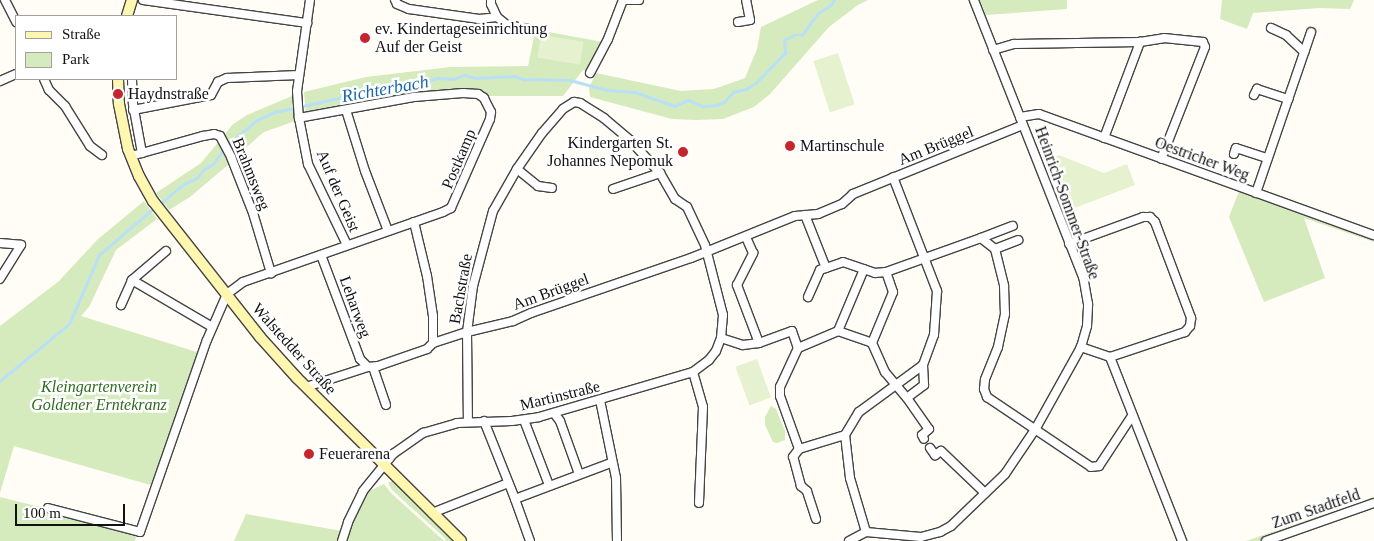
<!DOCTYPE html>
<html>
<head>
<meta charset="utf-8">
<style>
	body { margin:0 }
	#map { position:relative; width:1374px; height:541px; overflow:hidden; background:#fffdf5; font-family:"Times New Roman",serif }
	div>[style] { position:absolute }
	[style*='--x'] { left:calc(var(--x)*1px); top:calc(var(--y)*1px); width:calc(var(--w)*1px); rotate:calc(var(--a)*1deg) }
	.green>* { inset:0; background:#d5ebbd }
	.pitch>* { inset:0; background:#e6f2cf; transform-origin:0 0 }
	.stream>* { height:2.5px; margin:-1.25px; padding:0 1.25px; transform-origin:1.25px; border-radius:1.25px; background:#b9e0f7 }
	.roads { filter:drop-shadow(1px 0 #444) drop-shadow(-1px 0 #444) drop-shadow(0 1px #444) drop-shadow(0 -1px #444) }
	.street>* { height:8px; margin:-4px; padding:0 4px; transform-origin:4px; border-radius:4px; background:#fff }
	.secondary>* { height:10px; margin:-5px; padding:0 5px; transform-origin:5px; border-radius:5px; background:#fff6b0 }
	.dots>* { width:14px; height:14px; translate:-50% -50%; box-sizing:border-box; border:2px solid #fff; border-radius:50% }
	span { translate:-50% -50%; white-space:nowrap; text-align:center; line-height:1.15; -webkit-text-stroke:5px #fff; paint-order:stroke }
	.poi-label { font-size:16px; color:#111 }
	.left { translate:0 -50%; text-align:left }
	.right { translate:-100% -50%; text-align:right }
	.street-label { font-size:16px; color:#111 }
	.park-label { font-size:16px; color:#2f6b1f; font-style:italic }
	.water-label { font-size:18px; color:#1768a6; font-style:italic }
	.legend { position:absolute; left:15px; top:15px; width:162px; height:65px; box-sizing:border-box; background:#fff; border:1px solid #a0a0a0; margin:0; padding:6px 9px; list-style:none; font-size:15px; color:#111 }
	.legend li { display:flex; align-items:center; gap:10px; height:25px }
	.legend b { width:25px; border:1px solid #a0a0a0 }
	.scale { position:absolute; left:15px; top:504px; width:110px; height:22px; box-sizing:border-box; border:2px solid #111; border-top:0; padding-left:6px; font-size:15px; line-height:18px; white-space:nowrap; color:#111; -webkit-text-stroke:4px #fff; paint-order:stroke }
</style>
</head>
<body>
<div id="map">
	<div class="green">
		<div style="clip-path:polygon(818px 0,868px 0,858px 5px,829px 27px,770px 94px,754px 107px,723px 119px,696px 120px,672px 119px,590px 97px,589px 88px,596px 73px,681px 91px,714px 89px,745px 78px,757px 49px,761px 27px)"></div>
		<div style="clip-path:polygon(980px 0,1067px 0,1067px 9px,986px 15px)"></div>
		<div style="clip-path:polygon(1222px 0,1354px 0,1350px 9px,1319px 8px,1253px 13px,1247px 29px,1220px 19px)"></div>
		<div style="clip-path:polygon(543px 31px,603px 42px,588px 71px,583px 70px,563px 96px,488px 96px,476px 89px,453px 89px,369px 100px,306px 113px,304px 92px,366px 77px,450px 67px,528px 66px,535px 32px)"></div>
		<div style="clip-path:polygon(292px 96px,295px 121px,264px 132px,235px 157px,225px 134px,232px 125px,247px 115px)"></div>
		<div style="clip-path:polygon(220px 140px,229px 164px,190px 197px,169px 210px,156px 193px,201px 163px)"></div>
		<div style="clip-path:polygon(1239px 191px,1374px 238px,1374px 242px,1304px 218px,1325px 278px,1264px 302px,1229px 217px)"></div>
		<div style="clip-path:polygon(144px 201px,157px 219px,116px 250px,89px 307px,81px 316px,200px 353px,154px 486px,14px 446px,0 493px,0 326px,59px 281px,97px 240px)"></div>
		<div style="clip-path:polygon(771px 406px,776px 409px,785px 431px,785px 440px,777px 443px,773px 442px,765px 425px,765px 417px)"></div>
		<div style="clip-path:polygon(393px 481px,454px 539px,454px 541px,445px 541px,446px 539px,392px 490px,388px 483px)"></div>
		<div style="clip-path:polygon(384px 484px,391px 493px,444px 541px,344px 541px,363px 498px,367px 492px)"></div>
		<div style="clip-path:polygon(0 497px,48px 509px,47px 513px,72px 517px,137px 534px,135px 541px,0 541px)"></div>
		<div style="clip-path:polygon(1374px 497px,1374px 501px,1281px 534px,1260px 541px,1246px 541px)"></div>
		<div style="clip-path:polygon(246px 514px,342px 531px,340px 541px,234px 541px)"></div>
	</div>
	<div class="pitch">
		<div style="left:541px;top:35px;width:43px;height:23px;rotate:9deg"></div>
		<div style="left:838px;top:53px;width:54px;height:26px;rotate:72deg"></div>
		<div style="clip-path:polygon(1059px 155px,1104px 173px,1127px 164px,1135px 185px,1067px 211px,1050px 159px)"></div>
		<div style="left:757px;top:359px;width:41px;height:23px;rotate:70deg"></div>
	</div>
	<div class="stream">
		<div style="--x:228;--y:145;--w:38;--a:-41"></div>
		<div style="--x:257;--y:120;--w:20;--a:-24"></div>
		<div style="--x:275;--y:112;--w:71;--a:-12.3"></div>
		<div style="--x:344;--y:97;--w:13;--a:-23"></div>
		<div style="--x:356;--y:92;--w:45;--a:-7.6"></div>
		<div style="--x:401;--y:86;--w:38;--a:-12"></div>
		<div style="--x:438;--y:78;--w:15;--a:4"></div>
		<div style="--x:453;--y:79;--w:12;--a:-20"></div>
		<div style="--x:464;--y:75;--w:12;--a:14"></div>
		<div style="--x:476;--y:78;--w:39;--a:-3"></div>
		<div style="--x:515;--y:76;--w:9;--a:21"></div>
		<div style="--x:523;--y:79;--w:47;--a:1.2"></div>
		<div style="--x:570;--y:80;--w:38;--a:15"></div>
		<div style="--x:607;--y:90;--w:28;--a:4"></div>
		<div style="--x:635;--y:92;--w:42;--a:19.3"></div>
		<div style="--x:675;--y:106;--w:14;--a:-25"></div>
		<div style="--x:688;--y:100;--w:16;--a:22"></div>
		<div style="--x:703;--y:106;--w:14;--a:-4"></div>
		<div style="--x:717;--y:105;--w:8;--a:-23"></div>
		<div style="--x:724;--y:102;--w:13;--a:-48"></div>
		<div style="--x:733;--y:92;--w:13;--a:-13"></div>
		<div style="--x:746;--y:89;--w:12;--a:-31"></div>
		<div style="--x:756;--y:83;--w:42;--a:-46"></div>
		<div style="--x:785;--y:53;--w:13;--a:-94"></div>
		<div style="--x:784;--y:40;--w:11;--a:-27"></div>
		<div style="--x:794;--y:35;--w:8;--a:0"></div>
		<div style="--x:802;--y:35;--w:27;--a:-54"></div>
		<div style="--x:818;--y:13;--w:15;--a:-32"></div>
		<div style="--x:831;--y:5;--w:6;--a:-59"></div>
		<div style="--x:160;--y:204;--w:31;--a:-40"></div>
		<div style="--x:184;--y:184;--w:14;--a:-25"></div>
		<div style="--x:197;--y:178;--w:11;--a:-52"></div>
		<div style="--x:204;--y:169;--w:10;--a:-29"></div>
		<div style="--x:213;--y:164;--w:19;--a:-54"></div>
		<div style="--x:0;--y:381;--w:89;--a:-39.6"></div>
		<div style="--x:69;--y:324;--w:75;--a:-66.5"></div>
		<div style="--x:99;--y:255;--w:74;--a:-40.6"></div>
	</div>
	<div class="roads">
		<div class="street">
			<div style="--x:5;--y:0;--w:25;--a:63"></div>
			<div style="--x:143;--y:0;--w:166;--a:8"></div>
			<div style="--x:310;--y:0;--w:92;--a:98.1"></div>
			<div style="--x:297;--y:91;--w:27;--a:86"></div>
			<div style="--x:299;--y:118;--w:47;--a:78.9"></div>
			<div style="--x:308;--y:164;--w:90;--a:64.3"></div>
			<div style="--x:395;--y:0;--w:4;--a:63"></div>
			<div style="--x:397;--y:4;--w:13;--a:23"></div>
			<div style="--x:409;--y:9;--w:71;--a:8.1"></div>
			<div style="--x:479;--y:19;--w:18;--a:-6"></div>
			<div style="--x:491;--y:0;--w:4;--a:90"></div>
			<div style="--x:491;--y:4;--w:14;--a:65"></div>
			<div style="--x:497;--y:17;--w:13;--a:39"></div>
			<div style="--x:507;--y:25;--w:28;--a:10"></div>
			<div style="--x:623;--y:0;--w:16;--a:0"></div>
			<div style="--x:738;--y:22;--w:12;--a:-9"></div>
			<div style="--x:750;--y:20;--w:20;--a:-101"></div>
			<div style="--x:1271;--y:28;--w:17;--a:25"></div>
			<div style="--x:1286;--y:35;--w:25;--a:43"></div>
			<div style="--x:993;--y:50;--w:22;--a:-16"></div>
			<div style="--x:1014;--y:44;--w:126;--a:-0.9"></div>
			<div style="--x:1140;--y:42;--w:24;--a:-9"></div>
			<div style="--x:1164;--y:38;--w:39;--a:6"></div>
			<div style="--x:1203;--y:42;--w:5;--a:68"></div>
			<div style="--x:1205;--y:47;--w:120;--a:111.4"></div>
			<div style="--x:590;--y:73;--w:38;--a:-62"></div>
			<div style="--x:608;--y:39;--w:42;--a:-69"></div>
			<div style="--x:44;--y:79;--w:12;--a:66"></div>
			<div style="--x:49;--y:90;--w:23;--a:45"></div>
			<div style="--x:65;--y:106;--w:47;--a:58"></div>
			<div style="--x:90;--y:146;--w:15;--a:37"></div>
			<div style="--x:132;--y:79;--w:25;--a:88"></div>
			<div style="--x:133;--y:104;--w:50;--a:79.6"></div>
			<div style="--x:0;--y:81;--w:17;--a:-24"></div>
			<div style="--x:1254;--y:95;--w:7;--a:-63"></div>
			<div style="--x:1257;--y:89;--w:33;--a:18"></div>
			<div style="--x:133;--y:110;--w:79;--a:-10.9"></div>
			<div style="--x:211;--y:95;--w:15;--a:-62"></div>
			<div style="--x:218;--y:82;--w:10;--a:-24"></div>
			<div style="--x:227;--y:78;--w:72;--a:-2.4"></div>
			<div style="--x:346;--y:110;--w:64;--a:72.7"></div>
			<div style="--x:365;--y:171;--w:64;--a:69"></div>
			<div style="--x:1020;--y:117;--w:19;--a:-9"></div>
			<div style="--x:1039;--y:114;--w:356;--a:19.9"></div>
			<div style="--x:1104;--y:138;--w:103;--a:-69.4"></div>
			<div style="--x:1234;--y:154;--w:6;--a:-72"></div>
			<div style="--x:1236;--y:148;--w:33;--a:18"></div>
			<div style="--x:131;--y:156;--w:75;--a:-15.5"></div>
			<div style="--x:203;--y:136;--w:11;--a:-10"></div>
			<div style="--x:214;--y:134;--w:6;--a:18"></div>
			<div style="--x:220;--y:136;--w:24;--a:62"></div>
			<div style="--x:231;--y:157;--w:60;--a:68.6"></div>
			<div style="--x:253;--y:213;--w:63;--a:73.3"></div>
			<div style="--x:517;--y:169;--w:27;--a:39"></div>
			<div style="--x:538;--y:186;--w:14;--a:8"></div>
			<div style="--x:613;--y:189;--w:50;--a:-18.8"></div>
			<div style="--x:1256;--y:193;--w:170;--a:-71.1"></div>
			<div style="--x:805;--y:215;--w:57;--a:68.4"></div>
			<div style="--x:414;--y:222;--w:56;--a:76.5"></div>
			<div style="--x:427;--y:276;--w:40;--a:81.5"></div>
			<div style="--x:433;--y:316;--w:27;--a:90"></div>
			<div style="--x:981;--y:238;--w:34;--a:-21"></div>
			<div style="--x:0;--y:243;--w:21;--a:5"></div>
			<div style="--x:21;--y:245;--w:40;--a:122"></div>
			<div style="--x:1069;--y:244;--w:79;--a:-20"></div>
			<div style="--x:1143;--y:217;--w:7;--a:0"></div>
			<div style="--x:1150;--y:217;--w:7;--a:45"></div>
			<div style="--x:1155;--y:222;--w:103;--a:69.4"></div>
			<div style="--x:1191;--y:318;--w:8;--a:97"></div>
			<div style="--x:1190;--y:326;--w:8;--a:130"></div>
			<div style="--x:1185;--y:332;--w:79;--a:161.6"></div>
			<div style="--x:1110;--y:357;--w:31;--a:-161"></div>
			<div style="--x:995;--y:249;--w:38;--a:76"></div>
			<div style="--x:1004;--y:286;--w:28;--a:88"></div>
			<div style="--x:1005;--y:314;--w:34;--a:102"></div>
			<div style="--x:998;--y:347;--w:35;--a:112"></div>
			<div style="--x:985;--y:380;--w:9;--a:96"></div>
			<div style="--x:984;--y:389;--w:9;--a:69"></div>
			<div style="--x:987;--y:397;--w:125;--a:33.9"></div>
			<div style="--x:1091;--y:467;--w:8;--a:-7"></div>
			<div style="--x:1099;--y:466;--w:60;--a:-56.6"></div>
			<div style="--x:995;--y:249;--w:25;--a:-21"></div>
			<div style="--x:166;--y:251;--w:45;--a:139.5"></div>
			<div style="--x:132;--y:280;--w:93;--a:30.4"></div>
			<div style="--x:321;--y:255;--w:111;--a:69.4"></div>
			<div style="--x:360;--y:359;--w:11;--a:45"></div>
			<div style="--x:808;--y:297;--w:30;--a:-66"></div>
			<div style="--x:820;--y:270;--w:24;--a:-19"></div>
			<div style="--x:843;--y:262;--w:34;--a:19"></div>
			<div style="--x:875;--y:273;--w:11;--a:-5"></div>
			<div style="--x:886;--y:272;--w:101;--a:-19.7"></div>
			<div style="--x:981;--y:238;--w:18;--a:38"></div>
			<div style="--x:121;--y:305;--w:27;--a:-66"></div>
			<div style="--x:838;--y:331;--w:67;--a:-67.2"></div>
			<div style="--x:721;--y:338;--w:23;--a:18"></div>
			<div style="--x:743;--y:345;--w:16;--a:-7"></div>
			<div style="--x:759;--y:343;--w:62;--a:-110.8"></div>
			<div style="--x:737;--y:285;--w:36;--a:-63"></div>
			<div style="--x:753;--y:253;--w:17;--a:-114"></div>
			<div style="--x:759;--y:343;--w:35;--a:-20"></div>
			<div style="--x:792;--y:331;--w:18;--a:71"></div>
			<div style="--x:872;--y:343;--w:55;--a:-67.6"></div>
			<div style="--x:893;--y:292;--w:21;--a:-109"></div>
			<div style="--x:1110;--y:357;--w:198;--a:68.6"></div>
			<div style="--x:923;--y:365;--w:20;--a:87"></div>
			<div style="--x:924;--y:385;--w:21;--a:143"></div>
			<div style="--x:907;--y:398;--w:38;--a:55"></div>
			<div style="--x:929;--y:429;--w:9;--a:139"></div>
			<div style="--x:922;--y:435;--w:4;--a:63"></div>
			<div style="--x:373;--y:367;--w:40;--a:71.1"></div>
			<div style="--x:693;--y:372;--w:36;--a:74"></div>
			<div style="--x:703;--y:407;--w:96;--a:92.4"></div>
			<div style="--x:306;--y:387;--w:65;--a:-17.9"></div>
			<div style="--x:368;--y:367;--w:10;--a:-6"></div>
			<div style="--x:378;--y:366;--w:52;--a:-19.1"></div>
			<div style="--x:427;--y:349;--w:8;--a:-45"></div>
			<div style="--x:433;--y:343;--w:36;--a:-18"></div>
			<div style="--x:467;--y:332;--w:47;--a:-13.4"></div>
			<div style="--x:513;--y:321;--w:20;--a:-24"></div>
			<div style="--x:531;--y:313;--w:169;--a:-19"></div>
			<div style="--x:691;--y:258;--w:112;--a:-22"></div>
			<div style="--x:795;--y:216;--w:23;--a:-5"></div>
			<div style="--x:818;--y:214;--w:26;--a:-23"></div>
			<div style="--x:842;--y:204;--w:15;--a:-42"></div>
			<div style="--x:853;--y:194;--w:183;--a:-22.1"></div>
			<div style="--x:600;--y:400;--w:80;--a:78.4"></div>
			<div style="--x:616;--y:478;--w:63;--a:89.1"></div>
			<div style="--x:554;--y:413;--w:10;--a:53"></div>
			<div style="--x:560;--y:421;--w:56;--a:70.3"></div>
			<div style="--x:524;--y:420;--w:70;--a:69"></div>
			<div style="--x:484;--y:421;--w:84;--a:68.3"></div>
			<div style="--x:930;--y:448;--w:9;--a:54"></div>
			<div style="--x:935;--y:455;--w:7;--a:-34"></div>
			<div style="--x:941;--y:451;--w:61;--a:43.7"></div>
			<div style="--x:799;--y:449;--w:56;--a:-109.7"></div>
			<div style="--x:780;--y:396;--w:9;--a:-90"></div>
			<div style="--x:780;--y:387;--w:43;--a:-65.2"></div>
			<div style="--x:798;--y:348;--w:43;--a:-23"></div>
			<div style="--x:838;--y:331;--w:36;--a:19"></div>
			<div style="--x:872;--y:343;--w:32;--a:66"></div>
			<div style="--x:885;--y:372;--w:34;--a:50"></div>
			<div style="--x:48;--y:508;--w:95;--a:14.6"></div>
			<div style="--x:140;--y:532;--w:203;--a:-70.8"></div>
			<div style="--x:207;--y:340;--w:50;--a:-66.5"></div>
			<div style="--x:227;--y:294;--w:20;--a:-37"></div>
			<div style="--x:243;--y:282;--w:212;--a:-19.3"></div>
			<div style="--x:443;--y:212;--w:9;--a:-27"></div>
			<div style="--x:451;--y:208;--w:97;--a:-66.3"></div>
			<div style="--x:490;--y:119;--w:7;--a:-82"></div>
			<div style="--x:491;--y:112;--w:16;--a:-117"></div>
			<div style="--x:484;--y:98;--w:7;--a:-146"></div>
			<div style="--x:478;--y:94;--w:15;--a:-176"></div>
			<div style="--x:463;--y:93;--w:49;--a:175.3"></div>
			<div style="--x:414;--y:97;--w:117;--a:169.7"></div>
			<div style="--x:432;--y:513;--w:82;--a:-21.5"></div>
			<div style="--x:816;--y:519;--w:29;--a:-108"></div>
			<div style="--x:807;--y:491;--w:8;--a:-140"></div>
			<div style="--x:801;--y:486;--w:30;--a:-105"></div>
			<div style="--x:793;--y:457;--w:10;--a:-53"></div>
			<div style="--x:799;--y:449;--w:48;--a:-16.9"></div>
			<div style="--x:866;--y:532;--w:56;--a:-106.5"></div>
			<div style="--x:850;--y:478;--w:43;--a:-96.6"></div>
			<div style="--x:845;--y:435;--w:27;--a:-59"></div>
			<div style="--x:859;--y:412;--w:79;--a:-36.3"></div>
			<div style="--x:923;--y:365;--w:32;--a:-70"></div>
			<div style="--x:934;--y:335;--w:44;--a:-86.1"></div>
			<div style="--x:937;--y:291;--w:122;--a:-111.1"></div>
			<div style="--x:342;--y:541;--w:20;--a:-72"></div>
			<div style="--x:348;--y:522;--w:34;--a:-64"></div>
			<div style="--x:363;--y:491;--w:48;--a:-51"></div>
			<div style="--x:393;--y:454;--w:37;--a:-35"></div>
			<div style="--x:423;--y:433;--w:35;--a:-16"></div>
			<div style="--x:457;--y:423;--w:55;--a:-2.1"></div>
			<div style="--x:512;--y:421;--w:27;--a:-8"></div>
			<div style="--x:539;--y:417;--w:160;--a:-16.3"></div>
			<div style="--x:693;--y:372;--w:20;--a:-37"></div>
			<div style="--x:709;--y:360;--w:11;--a:-52"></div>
			<div style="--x:716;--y:351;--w:14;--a:-69"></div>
			<div style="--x:721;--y:338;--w:23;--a:-85"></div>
			<div style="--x:723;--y:315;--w:72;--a:-104.4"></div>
			<div style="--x:705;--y:245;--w:42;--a:-115.3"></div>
			<div style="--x:687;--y:207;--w:14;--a:-146"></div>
			<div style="--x:675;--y:199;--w:30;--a:-120"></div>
			<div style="--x:660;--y:173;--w:45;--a:-132.3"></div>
			<div style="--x:630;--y:140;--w:34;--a:-140"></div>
			<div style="--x:604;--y:118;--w:28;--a:-148"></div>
			<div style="--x:580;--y:103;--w:6;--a:-171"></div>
			<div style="--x:574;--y:102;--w:13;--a:148"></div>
			<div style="--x:563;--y:109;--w:32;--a:131"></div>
			<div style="--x:542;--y:133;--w:44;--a:124.8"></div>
			<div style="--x:517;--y:169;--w:48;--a:119.7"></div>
			<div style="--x:493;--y:211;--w:78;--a:104.9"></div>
			<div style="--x:473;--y:286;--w:46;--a:97.4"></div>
			<div style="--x:467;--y:332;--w:90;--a:89.4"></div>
			<div style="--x:530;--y:541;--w:45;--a:-109.7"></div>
			<div style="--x:515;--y:499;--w:103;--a:-20.6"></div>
			<div style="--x:849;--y:541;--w:19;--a:-28"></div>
			<div style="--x:866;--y:532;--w:55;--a:5.2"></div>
			<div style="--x:921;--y:537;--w:20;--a:-15"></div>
			<div style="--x:940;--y:532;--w:13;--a:-29"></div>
			<div style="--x:951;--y:526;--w:75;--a:-43.9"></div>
			<div style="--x:1005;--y:474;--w:55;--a:-56"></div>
			<div style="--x:1036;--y:428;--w:93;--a:-60.9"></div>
			<div style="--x:1081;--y:347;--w:22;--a:-74"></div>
			<div style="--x:1087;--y:326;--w:22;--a:-87"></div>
			<div style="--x:1088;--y:304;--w:27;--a:-100"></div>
			<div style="--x:1083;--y:277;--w:298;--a:-111.5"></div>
			<div style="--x:1266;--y:541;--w:114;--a:-19.4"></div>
		</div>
		<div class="secondary">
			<div style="--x:127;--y:16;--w:17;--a:-73"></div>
			<div style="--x:118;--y:79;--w:25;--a:88"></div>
			<div style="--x:119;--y:104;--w:46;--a:78.7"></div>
			<div style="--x:128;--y:149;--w:29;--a:68"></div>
			<div style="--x:139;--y:176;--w:29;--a:61"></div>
			<div style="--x:153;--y:201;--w:173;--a:51.8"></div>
			<div style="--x:260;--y:337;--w:55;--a:47.9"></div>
			<div style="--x:297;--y:378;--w:231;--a:44.8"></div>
		</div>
	</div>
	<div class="dots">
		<div style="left:365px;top:38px;background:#c4262e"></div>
		<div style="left:118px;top:94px;background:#c4262e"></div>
		<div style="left:790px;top:146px;background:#c4262e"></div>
		<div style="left:683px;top:152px;background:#c4262e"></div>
		<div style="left:309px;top:454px;background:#c4262e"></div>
	</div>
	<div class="poi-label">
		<span class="left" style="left:375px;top:38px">ev. Kindertageseinrichtung<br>Auf der Geist</span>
		<span class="left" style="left:128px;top:94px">Haydnstraße</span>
		<span class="right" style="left:673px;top:152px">Kindergarten St.<br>Johannes Nepomuk</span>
		<span class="left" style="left:800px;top:146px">Martinschule</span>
		<span class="left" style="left:319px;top:454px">Feuerarena</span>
	</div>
	<div class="street-label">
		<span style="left:936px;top:146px;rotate:-22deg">Am Brüggel</span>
		<span style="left:459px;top:159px;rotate:-67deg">Postkamp</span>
		<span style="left:1202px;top:159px;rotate:20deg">Oestricher Weg</span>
		<span style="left:251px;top:174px;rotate:68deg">Brahmsweg</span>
		<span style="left:338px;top:191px;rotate:67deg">Auf der Geist</span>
		<span style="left:1067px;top:203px;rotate:70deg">Heinrich-Sommer-Straße</span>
		<span style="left:461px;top:289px;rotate:-80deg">Bachstraße</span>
		<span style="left:551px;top:292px;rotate:-20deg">Am Brüggel</span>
		<span style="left:355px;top:307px;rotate:70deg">Leharweg</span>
		<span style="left:294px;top:349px;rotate:48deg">Walstedder Straße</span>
		<span style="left:560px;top:396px;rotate:-14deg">Martinstraße</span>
		<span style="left:1316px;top:509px;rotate:-19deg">Zum Stadtfeld</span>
	</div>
	<div class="park-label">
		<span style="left:99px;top:396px">Kleingartenverein<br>Goldener Erntekranz</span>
	</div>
	<div class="water-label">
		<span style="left:385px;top:89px;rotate:-10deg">Richterbach</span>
	</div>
	<ul class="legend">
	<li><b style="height:6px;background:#fff6b0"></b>Straße</li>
	<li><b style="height:14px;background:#d5ebbd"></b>Park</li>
	</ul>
	<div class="scale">100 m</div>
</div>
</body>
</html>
